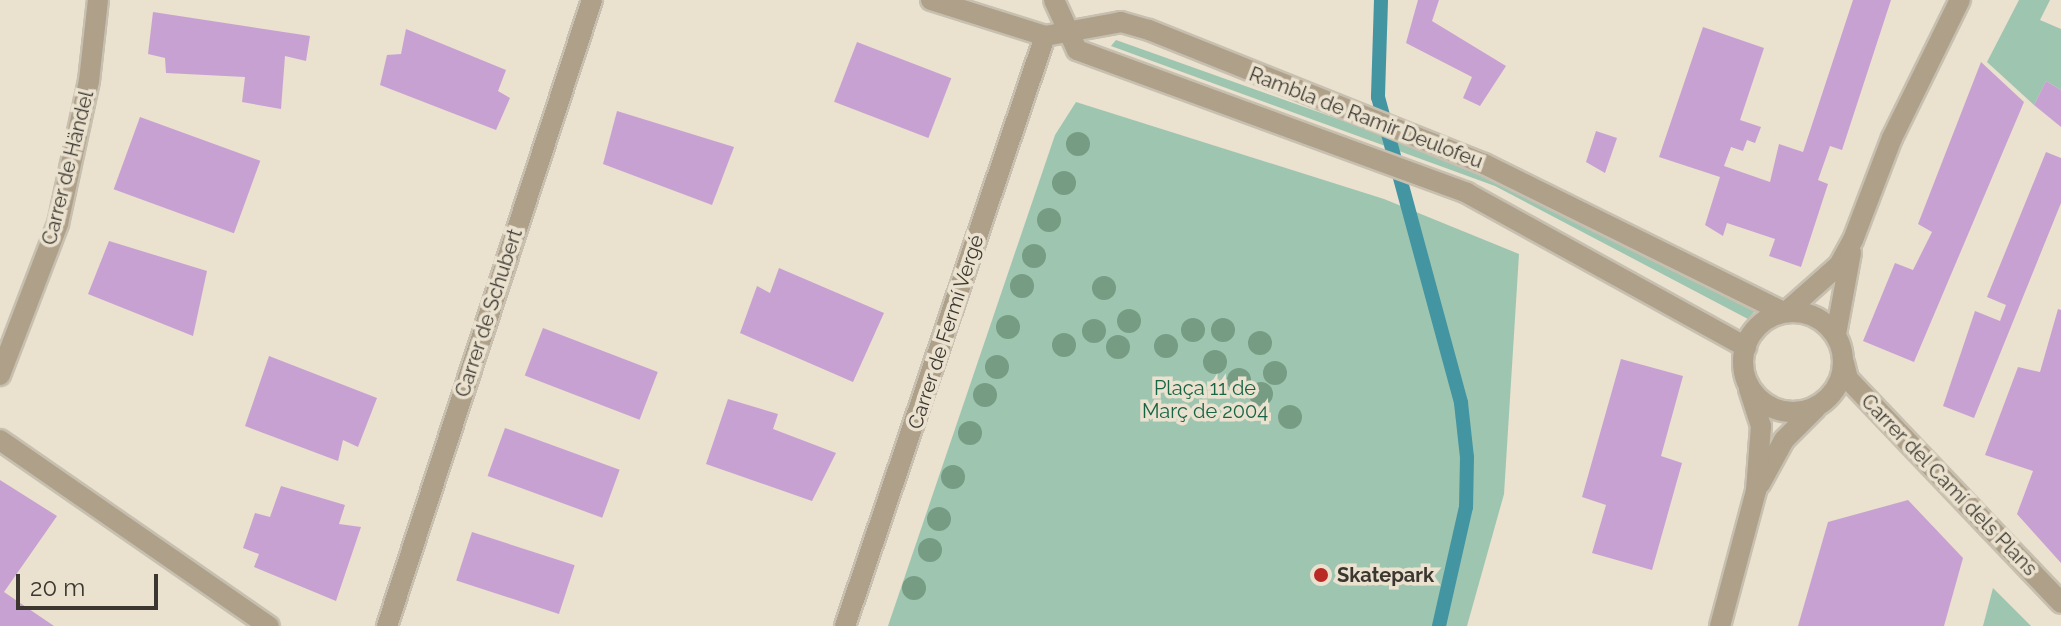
<!DOCTYPE html>
<html>
<head>
<meta charset="utf-8">
<style>
	body { margin:0 }
	#map { position:relative; width:2061px; height:626px; overflow:hidden; background:#eae1cf; font-family:Raleway,sans-serif }
	div>[style] { position:absolute }
	[style*='--x'] { left:calc(var(--x)*1px); top:calc(var(--y)*1px); width:calc(var(--w)*1px); rotate:calc(var(--a)*1deg) }
	.green>* { inset:0; background:#9ec5b0 }
	.stream>* { height:14px; margin:-7px; padding:0 7px; transform-origin:7px; border-radius:7px; background:#4395a2 }
	.building>* { inset:0; background:#c8a1d3; transform-origin:0 0 }
	.roads { filter:drop-shadow(2px 0 #c7bfaf) drop-shadow(-2px 0 #c7bfaf) drop-shadow(0 2px #c7bfaf) drop-shadow(0 -2px #c7bfaf) }
	.minor>* { height:20px; margin:-10px; padding:0 10px; transform-origin:10px; border-radius:10px; background:#aea089 }
	.tertiary>* { height:20px; margin:-10px; padding:0 10px; transform-origin:10px; border-radius:10px; background:#aea089 }
	.tertiary>.ring { margin:-10px; padding:0; box-sizing:content-box; background:none; border:20px solid #aea089; border-radius:50% }
	.trees>* { width:24px; height:24px; margin:-12px; border-radius:50%; background:#769c83 }
	.dots>* { width:22px; height:22px; translate:-50% -50%; box-sizing:border-box; border:4px solid #eae1cf; border-radius:50% }
	span { translate:-50% -50%; white-space:nowrap; text-align:center; line-height:1.15; -webkit-text-stroke:7px #eae1cf; paint-order:stroke }
	.street-label { font-size:20px; color:#3b3730 }
	.park-label { font-size:20px; color:#176445 }
	.poi-label { font-size:20px; color:#3b3730; font-weight:700 }
	.left { translate:0 -50%; text-align:left }
	.scale { position:absolute; left:16px; top:574px; width:142px; height:36px; box-sizing:border-box; border:4px solid #3b3730; border-top:0; padding-left:10px; font-size:24px; line-height:28px; white-space:nowrap; color:#3b3730; -webkit-text-stroke:6px #eae1cf; paint-order:stroke }
</style>
</head>
<body>
<div id="map">
	<div class="green">
		<div style="clip-path:polygon(2019px 0,2050px 0,2040px 20px,2061px 29px,2061px 90px,2046px 81px,2034px 105px,1987px 62px)"></div>
		<div style="clip-path:polygon(1116px 40px,1498px 176px,1755px 311px,1748px 319px,1495px 186px,1111px 46px)"></div>
		<div style="clip-path:polygon(1076px 102px,1384px 199px,1519px 254px,1504px 494px,1467px 626px,888px 626px,1055px 135px)"></div>
		<div style="clip-path:polygon(1993px 588px,2031px 626px,1983px 626px)"></div>
	</div>
	<div class="stream">
		<div style="--x:1381;--y:0;--w:97;--a:91.8"></div>
		<div style="--x:1378;--y:97;--w:317;--a:74.8"></div>
		<div style="--x:1461;--y:403;--w:54;--a:83.7"></div>
		<div style="--x:1467;--y:457;--w:50;--a:91.1"></div>
		<div style="--x:1466;--y:507;--w:122;--a:102.8"></div>
	</div>
	<div class="building">
		<div style="clip-path:polygon(1418px 0,1439px 0,1432px 21px,1506px 66px,1480px 106px,1463px 98px,1472px 77px,1406px 43px)"></div>
		<div style="clip-path:polygon(1853px 0,1891px 0,1842px 150px,1830px 146px,1818px 180px,1828px 184px,1801px 267px,1769px 256px,1775px 239px,1727px 223px,1723px 236px,1705px 225px,1720px 177px,1659px 157px,1703px 27px,1764px 48px,1740px 120px,1761px 127px,1755px 143px,1747px 140px,1743px 151px,1731px 147px,1724px 166px,1770px 182px,1779px 144px,1803px 152px)"></div>
		<div style="clip-path:polygon(153px 12px,310px 36px,306px 61px,285px 56px,281px 109px,242px 102px,245px 77px,166px 73px,165px 58px,148px 54px)"></div>
		<div style="clip-path:polygon(406px 29px,506px 70px,498px 91px,510px 98px,496px 130px,380px 85px,387px 55px,401px 54px)"></div>
		<div style="left:857px;top:42px;width:101px;height:64px;rotate:21deg"></div>
		<div style="clip-path:polygon(1981px 62px,2024px 102px,1914px 362px,1863px 341px,1895px 263px,1913px 270px,1932px 232px,1918px 224px)"></div>
		<div style="clip-path:polygon(2046px 81px,2061px 90px,2061px 127px,2034px 105px)"></div>
		<div style="clip-path:polygon(617px 111px,734px 147px,712px 205px,603px 164px)"></div>
		<div style="left:140px;top:117px;width:128px;height:77px;rotate:20deg"></div>
		<div style="clip-path:polygon(1596px 131px,1617px 138px,1605px 173px,1586px 162px)"></div>
		<div style="clip-path:polygon(2046px 152px,2061px 158px,2061px 203px,1974px 418px,1943px 406px,1975px 311px,2000px 321px,2006px 305px,1987px 297px)"></div>
		<div style="clip-path:polygon(109px 241px,207px 271px,193px 336px,88px 294px)"></div>
		<div style="clip-path:polygon(779px 268px,884px 313px,853px 382px,740px 333px,757px 286px,770px 293px)"></div>
		<div style="clip-path:polygon(2058px 309px,2061px 310px,2061px 563px,2017px 514px,2033px 471px,1985px 455px,2018px 367px,2040px 372px)"></div>
		<div style="left:543px;top:328px;width:123px;height:51px;rotate:21deg"></div>
		<div style="clip-path:polygon(269px 356px,377px 398px,358px 447px,343px 440px,338px 461px,245px 426px)"></div>
		<div style="clip-path:polygon(1621px 359px,1683px 376px,1661px 456px,1682px 463px,1652px 570px,1592px 553px,1606px 505px,1582px 497px)"></div>
		<div style="clip-path:polygon(728px 399px,778px 414px,773px 429px,836px 453px,812px 501px,706px 464px)"></div>
		<div style="left:505px;top:428px;width:122px;height:51px;rotate:20deg"></div>
		<div style="clip-path:polygon(0 480px,57px 516px,4px 592px,54px 626px,0 626px)"></div>
		<div style="clip-path:polygon(281px 486px,345px 505px,339px 524px,361px 527px,336px 601px,254px 567px,259px 554px,243px 548px,255px 513px,270px 517px)"></div>
		<div style="clip-path:polygon(1908px 500px,1963px 558px,1944px 626px,1798px 626px,1828px 522px)"></div>
		<div style="left:472px;top:532px;width:108px;height:51px;rotate:18deg"></div>
	</div>
	<div class="roads">
		<div class="minor">
			<div style="--x:931;--y:0;--w:120;--a:17.5"></div>
			<div style="--x:1045;--y:36;--w:77;--a:-10.4"></div>
			<div style="--x:1121;--y:22;--w:29;--a:16"></div>
			<div style="--x:1149;--y:30;--w:361;--a:21.8"></div>
			<div style="--x:1484;--y:164;--w:334;--a:26.3"></div>
			<div style="--x:1054;--y:0;--w:55;--a:65.3"></div>
			<div style="--x:1077;--y:50;--w:415;--a:20.1"></div>
			<div style="--x:1467;--y:193;--w:319;--a:28.9"></div>
			<div style="--x:1844;--y:363;--w:16;--a:76"></div>
			<div style="--x:1848;--y:379;--w:309;--a:46.4"></div>
			<div style="--x:0;--y:375;--w:162;--a:-69"></div>
			<div style="--x:58;--y:224;--w:146;--a:-77.8"></div>
			<div style="--x:89;--y:81;--w:81;--a:-83.7"></div>
			<div style="--x:0;--y:440;--w:327;--a:34.7"></div>
			<div style="--x:387;--y:626;--w:659;--a:-71.87"></div>
			<div style="--x:845;--y:626;--w:623;--a:-71.27"></div>
		</div>
		<div class="tertiary">
			<div class="ring" style="left:1743px;top:312px;width:80px;height:80px"></div>
			<div style="--x:1786;--y:312;--w:71;--a:-41.6"></div>
			<div style="--x:1839;--y:265;--w:29;--a:-61"></div>
			<div style="--x:1853;--y:240;--w:109;--a:-69.1"></div>
			<div style="--x:1892;--y:138;--w:154;--a:-63.8"></div>
			<div style="--x:1836;--y:334;--w:83;--a:-79.6"></div>
			<div style="--x:1760;--y:484;--w:50;--a:-61.4"></div>
			<div style="--x:1784;--y:440;--w:45;--a:-45"></div>
			<div style="--x:1720;--y:626;--w:140;--a:-75.1"></div>
			<div style="--x:1756;--y:491;--w:65;--a:-85.6"></div>
			<div style="--x:1761;--y:426;--w:39;--a:-108"></div>
		</div>
	</div>
	<div class="trees">
		<div style="left:1078px;top:144px"></div>
		<div style="left:1064px;top:183px"></div>
		<div style="left:1049px;top:220px"></div>
		<div style="left:1034px;top:256px"></div>
		<div style="left:1022px;top:286px"></div>
		<div style="left:1104px;top:288px"></div>
		<div style="left:1129px;top:321px"></div>
		<div style="left:1008px;top:327px"></div>
		<div style="left:1193px;top:330px"></div>
		<div style="left:1223px;top:330px"></div>
		<div style="left:1094px;top:331px"></div>
		<div style="left:1260px;top:343px"></div>
		<div style="left:1064px;top:345px"></div>
		<div style="left:1166px;top:346px"></div>
		<div style="left:1118px;top:347px"></div>
		<div style="left:1215px;top:362px"></div>
		<div style="left:997px;top:367px"></div>
		<div style="left:1275px;top:373px"></div>
		<div style="left:1239px;top:380px"></div>
		<div style="left:1261px;top:394px"></div>
		<div style="left:985px;top:395px"></div>
		<div style="left:1290px;top:417px"></div>
		<div style="left:970px;top:433px"></div>
		<div style="left:953px;top:477px"></div>
		<div style="left:939px;top:519px"></div>
		<div style="left:930px;top:550px"></div>
		<div style="left:914px;top:588px"></div>
	</div>
	<div class="dots">
		<div style="left:1321px;top:575px;background:#b82a23"></div>
	</div>
	<div class="street-label">
		<span style="left:1366px;top:118px;rotate:21deg">Rambla de Ramir Deulofeu</span>
		<span style="left:68px;top:168px;rotate:-76deg">Carrer de Händel</span>
		<span style="left:489px;top:313px;rotate:-72deg">Carrer de Schubert</span>
		<span style="left:946px;top:332px;rotate:-72deg">Carrer de Fermí Vergé</span>
		<span style="left:1949px;top:485px;rotate:46deg">Carrer del Camí dels Plans</span>
	</div>
	<div class="park-label">
		<span style="left:1205px;top:400px">Plaça 11 de<br>Març de 2004</span>
	</div>
	<div class="poi-label">
		<span class="left" style="left:1337px;top:575px">Skatepark</span>
	</div>
	<div class="scale">20 m</div>
</div>
</body>
</html>
